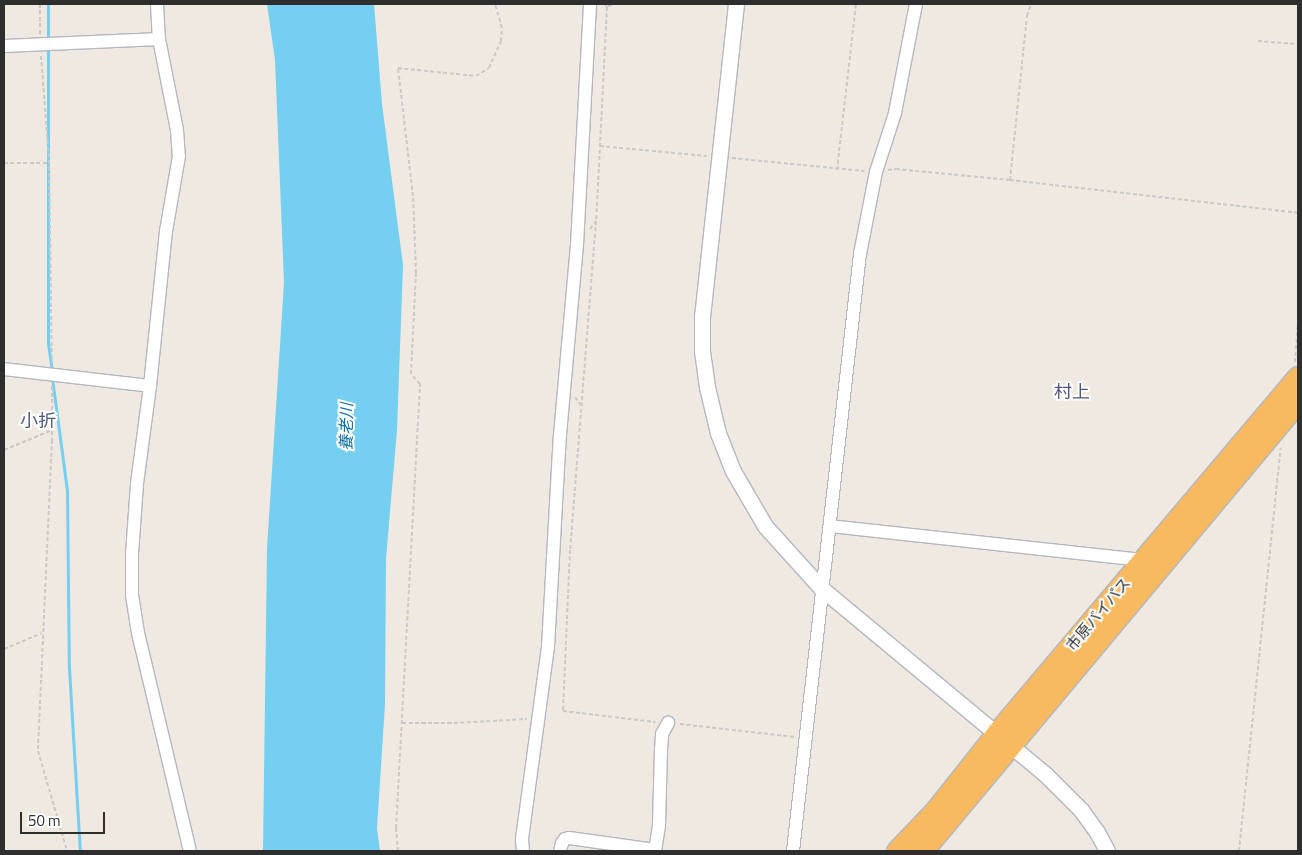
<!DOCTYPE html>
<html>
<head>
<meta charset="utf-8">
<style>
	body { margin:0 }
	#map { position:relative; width:1302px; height:855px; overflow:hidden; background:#efe9e1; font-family:"Titillium Web","Noto Sans JP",sans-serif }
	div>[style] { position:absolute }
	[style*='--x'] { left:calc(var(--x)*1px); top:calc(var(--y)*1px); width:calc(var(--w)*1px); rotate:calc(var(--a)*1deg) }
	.water>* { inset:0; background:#75cff0 }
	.stream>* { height:3px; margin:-1.5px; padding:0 1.5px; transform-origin:1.5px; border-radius:1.5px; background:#75cff0 }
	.path>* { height:2px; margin-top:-1px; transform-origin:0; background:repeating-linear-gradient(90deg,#c9c9c9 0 4px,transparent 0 6.5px) }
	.roads { filter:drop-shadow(1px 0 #b4b7c1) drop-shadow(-1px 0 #b4b7c1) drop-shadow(0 1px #b4b7c1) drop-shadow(0 -1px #b4b7c1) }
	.minor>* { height:12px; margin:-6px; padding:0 6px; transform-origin:6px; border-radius:6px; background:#fff }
	.tertiary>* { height:15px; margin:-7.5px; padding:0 7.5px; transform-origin:7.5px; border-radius:7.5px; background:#fff }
	.trunk>* { height:21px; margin:-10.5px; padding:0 10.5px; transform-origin:10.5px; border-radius:10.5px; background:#f8ba60 }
	span { translate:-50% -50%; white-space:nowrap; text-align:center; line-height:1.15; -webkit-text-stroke:4px #fff; paint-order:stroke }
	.street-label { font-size:15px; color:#2e2e2e }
	.water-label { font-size:16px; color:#0d6fa3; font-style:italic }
	.quarter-label { font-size:18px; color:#4d5680 }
	.frame { position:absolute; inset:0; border:5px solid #2e2e2e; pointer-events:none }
	.scale { position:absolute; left:20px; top:812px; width:85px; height:22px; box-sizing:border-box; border:2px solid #2e2e2e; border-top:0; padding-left:6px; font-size:15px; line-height:18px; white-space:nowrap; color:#2e2e2e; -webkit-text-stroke:4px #fff; paint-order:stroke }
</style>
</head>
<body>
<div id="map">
	<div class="water">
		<div style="clip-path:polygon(267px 4px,374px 4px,382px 104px,403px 265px,397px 430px,386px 559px,385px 704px,377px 829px,380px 851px,263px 851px,267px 549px,284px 282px,275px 60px)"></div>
	</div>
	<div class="stream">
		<div style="--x:48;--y:4;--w:36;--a:90"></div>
		<div style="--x:48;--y:46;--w:297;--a:90"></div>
		<div style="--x:48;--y:343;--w:29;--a:82"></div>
		<div style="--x:52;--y:378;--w:113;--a:82.4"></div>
		<div style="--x:67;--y:490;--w:178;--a:89.4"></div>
		<div style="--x:69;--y:668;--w:183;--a:86.6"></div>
	</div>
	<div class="path">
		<div style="--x:40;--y:4;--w:30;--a:90"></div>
		<div style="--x:605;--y:4;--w:4;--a:56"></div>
		<div style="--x:607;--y:7;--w:214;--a:92.9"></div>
		<div style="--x:596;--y:221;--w:330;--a:94.5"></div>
		<div style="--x:570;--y:550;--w:161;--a:92.5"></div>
		<div style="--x:563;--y:711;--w:93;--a:6.8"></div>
		<div style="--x:608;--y:6;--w:8;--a:-14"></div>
		<div style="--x:1258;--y:41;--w:40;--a:4.3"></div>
		<div style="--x:41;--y:56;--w:104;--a:85.6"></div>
		<div style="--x:49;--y:160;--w:203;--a:89.2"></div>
		<div style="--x:600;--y:146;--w:107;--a:5.3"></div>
		<div style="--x:732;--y:158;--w:133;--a:5.6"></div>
		<div style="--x:4;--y:163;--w:46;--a:0"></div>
		<div style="--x:837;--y:170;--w:167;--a:-83.5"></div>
		<div style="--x:888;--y:170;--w:8;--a:-7"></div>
		<div style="--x:896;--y:169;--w:115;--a:5.5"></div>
		<div style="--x:1010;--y:180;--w:290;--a:6.5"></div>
		<div style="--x:1010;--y:180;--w:165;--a:-84.1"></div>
		<div style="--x:1027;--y:16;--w:13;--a:-72"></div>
		<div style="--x:590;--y:229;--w:10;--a:-53"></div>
		<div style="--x:1295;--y:362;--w:40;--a:-85.7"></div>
		<div style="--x:52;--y:386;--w:54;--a:90"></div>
		<div style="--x:52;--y:440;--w:311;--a:92.6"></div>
		<div style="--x:38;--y:751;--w:104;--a:73.8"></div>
		<div style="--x:575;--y:397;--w:12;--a:55"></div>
		<div style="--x:4;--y:450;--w:52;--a:-22.6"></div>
		<div style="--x:4;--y:649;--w:41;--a:-22.8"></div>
		<div style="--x:402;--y:723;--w:52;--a:0"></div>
		<div style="--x:454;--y:723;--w:73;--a:-3.1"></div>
		<div style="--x:680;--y:724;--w:116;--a:6.4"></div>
		<div style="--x:398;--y:851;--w:23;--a:-95"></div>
		<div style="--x:396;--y:828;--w:445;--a:-86.9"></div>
		<div style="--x:420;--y:384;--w:13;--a:-132"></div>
		<div style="--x:411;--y:374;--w:101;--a:-87.2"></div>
		<div style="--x:416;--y:273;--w:77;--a:-92.2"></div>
		<div style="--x:413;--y:196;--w:129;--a:-96.7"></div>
		<div style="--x:398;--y:68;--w:78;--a:5.9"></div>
		<div style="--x:476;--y:76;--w:15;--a:-32"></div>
		<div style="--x:489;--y:68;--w:30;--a:-66"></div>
		<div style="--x:501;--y:41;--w:13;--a:-86"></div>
		<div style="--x:502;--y:28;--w:25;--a:-106"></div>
		<div style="--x:1239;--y:851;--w:405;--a:-84.1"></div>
	</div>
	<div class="roads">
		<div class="minor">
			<div style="--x:157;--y:4;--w:35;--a:87"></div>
			<div style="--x:159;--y:39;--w:93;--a:78.8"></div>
			<div style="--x:177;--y:130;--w:26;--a:86"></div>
			<div style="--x:179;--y:156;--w:76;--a:99.8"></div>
			<div style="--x:166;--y:231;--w:156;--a:95.9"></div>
			<div style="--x:150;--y:386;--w:99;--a:97.6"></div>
			<div style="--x:137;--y:484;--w:70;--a:94.1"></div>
			<div style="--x:132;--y:554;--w:41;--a:90"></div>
			<div style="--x:132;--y:595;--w:38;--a:81"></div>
			<div style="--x:138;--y:633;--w:224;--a:76.6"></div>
			<div style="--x:4;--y:46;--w:155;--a:-2.6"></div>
			<div style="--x:4;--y:369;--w:147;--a:6.6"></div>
			<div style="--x:830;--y:526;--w:315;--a:6.2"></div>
			<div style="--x:523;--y:851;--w:12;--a:-95"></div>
			<div style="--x:522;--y:839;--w:194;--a:-82.3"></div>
			<div style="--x:548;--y:647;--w:212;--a:-86.8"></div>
			<div style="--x:560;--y:435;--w:191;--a:-84.9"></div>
			<div style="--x:577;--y:245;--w:241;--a:-86.9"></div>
			<div style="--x:560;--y:851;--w:8;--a:-76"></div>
			<div style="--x:562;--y:843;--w:5;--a:-53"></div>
			<div style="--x:565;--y:839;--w:4;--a:-14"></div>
			<div style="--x:569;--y:838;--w:87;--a:7.9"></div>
			<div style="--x:655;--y:851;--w:26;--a:-81"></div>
			<div style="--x:659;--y:825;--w:75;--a:-88.5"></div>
			<div style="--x:661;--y:750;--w:16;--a:-86"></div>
			<div style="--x:662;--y:734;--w:13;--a:-61"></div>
			<div style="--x:793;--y:851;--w:601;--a:-83.6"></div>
			<div style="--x:860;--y:254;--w:84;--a:-79"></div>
			<div style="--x:876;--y:172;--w:62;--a:-72.1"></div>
			<div style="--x:895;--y:113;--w:111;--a:-79.1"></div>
		</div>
		<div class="tertiary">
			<div style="--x:736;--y:4;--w:313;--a:96.2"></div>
			<div style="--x:702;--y:315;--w:36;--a:90"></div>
			<div style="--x:702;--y:351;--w:36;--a:82"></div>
			<div style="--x:707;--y:387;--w:47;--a:76.6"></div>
			<div style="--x:718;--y:433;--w:41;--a:68.5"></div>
			<div style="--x:733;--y:471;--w:64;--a:59.8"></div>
			<div style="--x:765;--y:526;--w:84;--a:47.9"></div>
			<div style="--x:821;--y:588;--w:291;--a:39.7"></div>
			<div style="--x:1045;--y:774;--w:51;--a:45"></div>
			<div style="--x:1081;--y:810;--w:27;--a:54"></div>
			<div style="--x:1097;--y:832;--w:21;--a:62"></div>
		</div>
		<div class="trunk">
			<div style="--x:897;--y:851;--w:57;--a:-46.4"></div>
			<div style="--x:936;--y:810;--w:98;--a:-51.6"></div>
			<div style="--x:997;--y:733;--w:466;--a:-49.8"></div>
			<div style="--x:922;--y:851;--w:586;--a:-50.12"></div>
		</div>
	</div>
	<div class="street-label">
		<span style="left:1098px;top:614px;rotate:-50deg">市原バイパス</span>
	</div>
	<div class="water-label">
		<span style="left:346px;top:427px;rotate:-89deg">養老川</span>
	</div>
	<div class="quarter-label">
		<span style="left:1072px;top:392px">村上</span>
		<span style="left:38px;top:421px">小折</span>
	</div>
	<div class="frame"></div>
	<div class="scale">50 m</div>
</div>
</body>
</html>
